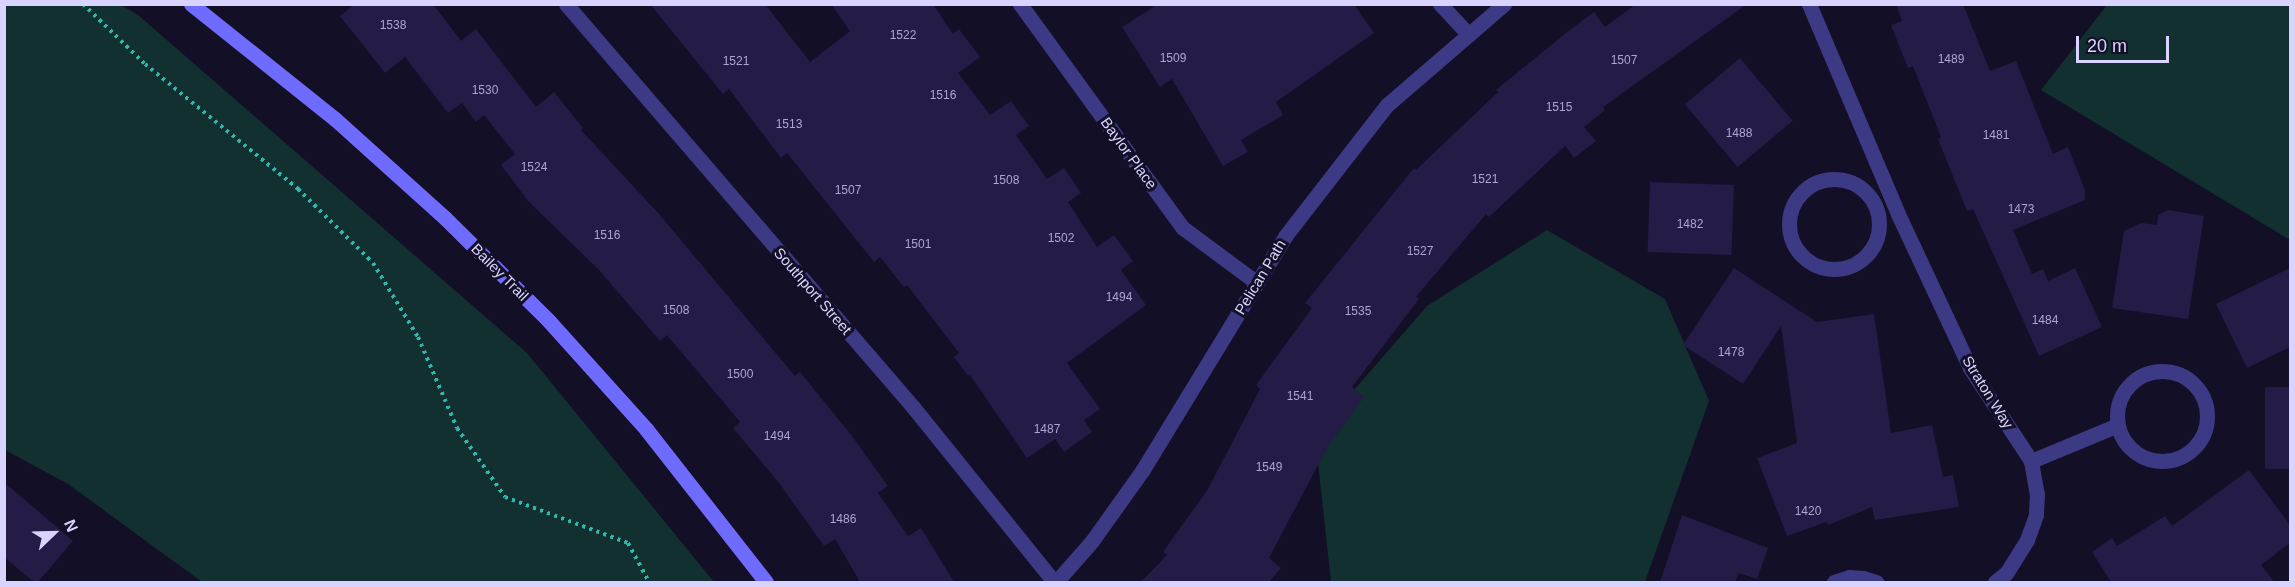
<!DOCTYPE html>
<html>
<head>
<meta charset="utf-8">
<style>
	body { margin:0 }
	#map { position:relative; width:2295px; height:587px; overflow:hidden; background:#130f26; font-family:Helvetica,sans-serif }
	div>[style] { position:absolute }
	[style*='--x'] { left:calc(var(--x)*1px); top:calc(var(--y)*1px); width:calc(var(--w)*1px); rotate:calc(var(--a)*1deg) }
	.green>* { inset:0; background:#12302f }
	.building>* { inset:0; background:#241b47; transform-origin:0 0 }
	.path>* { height:4px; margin-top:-2px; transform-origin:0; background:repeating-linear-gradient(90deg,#2fb8b0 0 3px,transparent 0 7.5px) }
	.street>* { height:15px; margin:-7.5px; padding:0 7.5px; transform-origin:7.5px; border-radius:7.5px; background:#3d3a85 }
	.street>.ring { margin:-7.5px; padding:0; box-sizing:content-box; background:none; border:15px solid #3d3a85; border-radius:50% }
	.secondary>* { height:15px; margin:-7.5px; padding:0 7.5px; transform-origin:7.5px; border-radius:7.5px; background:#6f6bff }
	span { translate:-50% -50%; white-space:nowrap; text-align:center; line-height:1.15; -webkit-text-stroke:6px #130f26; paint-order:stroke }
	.number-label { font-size:12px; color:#aca6d1 }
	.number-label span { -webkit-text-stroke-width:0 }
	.street-label { font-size:15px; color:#d9d4ff }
	.frame { position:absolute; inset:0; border:6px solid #d9d4ff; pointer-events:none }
	.north { position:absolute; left:24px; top:503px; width:60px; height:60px; -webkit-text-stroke:4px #130f26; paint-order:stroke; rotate:67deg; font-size:16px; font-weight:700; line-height:24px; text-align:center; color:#d9d4ff }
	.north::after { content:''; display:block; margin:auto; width:21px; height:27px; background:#d9d4ff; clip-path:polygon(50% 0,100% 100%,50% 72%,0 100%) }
	.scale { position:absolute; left:2076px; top:36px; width:93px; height:27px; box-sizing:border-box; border:3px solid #d9d4ff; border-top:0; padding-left:8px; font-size:18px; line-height:21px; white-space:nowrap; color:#d9d4ff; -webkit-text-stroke:4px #130f26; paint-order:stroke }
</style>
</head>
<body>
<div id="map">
	<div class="green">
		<div style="clip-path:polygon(4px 5px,121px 5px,138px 15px,527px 353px,714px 582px,202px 582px,68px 484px,5px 450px)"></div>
		<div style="clip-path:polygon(2107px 5px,2290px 5px,2290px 240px,2041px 90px)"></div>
		<div style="clip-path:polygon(1547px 230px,1665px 299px,1709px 401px,1645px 582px,1331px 582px,1315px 435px,1427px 306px)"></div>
	</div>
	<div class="building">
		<div style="clip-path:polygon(355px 4px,433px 4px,461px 41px,476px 29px,536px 107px,554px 92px,583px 128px,581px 130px,659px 214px,795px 376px,800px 372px,852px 436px,888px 486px,878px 493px,908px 536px,921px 528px,954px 582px,860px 582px,835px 539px,824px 546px,779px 483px,733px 428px,740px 422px,667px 335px,660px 341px,599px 270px,528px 201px,501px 165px,515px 154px,484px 115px,476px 122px,462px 103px,448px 113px,405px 57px,385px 73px,340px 16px)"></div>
		<div style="clip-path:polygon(650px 4px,765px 4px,810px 62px,850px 31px,831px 4px,933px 4px,953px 34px,959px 29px,980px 57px,958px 73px,990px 115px,1011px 101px,1029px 126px,1016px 135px,1047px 179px,1064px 168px,1081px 193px,1068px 202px,1097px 247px,1114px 235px,1133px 261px,1121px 270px,1146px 305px,1067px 363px,1100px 409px,1084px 420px,1092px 432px,1064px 452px,1055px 439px,1027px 458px,970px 375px,968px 376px,954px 357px,959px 353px,907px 285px,904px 287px,880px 257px,874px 262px,787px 153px,781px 158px,729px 89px,723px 94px)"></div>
		<div style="clip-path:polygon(1158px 4px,1354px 4px,1374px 33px,1276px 102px,1283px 115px,1241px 140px,1248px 152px,1223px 166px,1172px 79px,1160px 87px,1122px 27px)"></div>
		<div style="clip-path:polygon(1636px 4px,1747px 4px,1603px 107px,1605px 110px,1584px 127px,1596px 141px,1574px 158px,1565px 146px,1489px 217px,1486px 214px,1416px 297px,1419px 299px,1352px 387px,1364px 397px,1327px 448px,1269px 558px,1281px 568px,1269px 582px,1141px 582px,1167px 555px,1163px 552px,1208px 489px,1260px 389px,1256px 385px,1312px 308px,1305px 303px,1414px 168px,1416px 170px,1498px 92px,1496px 90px,1567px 32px,1594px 12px,1605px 27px)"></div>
		<div style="clip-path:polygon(1896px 4px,1963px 4px,1990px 71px,2016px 61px,2053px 154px,2068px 147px,2085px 190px,2085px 200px,2013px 230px,2032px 274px,2043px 269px,2048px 281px,2075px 268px,2102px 327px,2039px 356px,1973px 209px,1967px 211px,1938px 139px,1941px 137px,1913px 66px,1908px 68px,1891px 25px,1902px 21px)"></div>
		<div style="left:1740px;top:58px;width:82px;height:72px;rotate:50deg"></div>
		<div style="left:1650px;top:182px;width:84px;height:70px;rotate:2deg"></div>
		<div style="clip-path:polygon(2168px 210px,2204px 216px,2188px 319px,2112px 308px,2124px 231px,2141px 223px,2157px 225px,2158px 215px)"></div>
		<div style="clip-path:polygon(1734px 268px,1817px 322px,1874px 314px,1891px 433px,1932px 425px,1943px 477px,1953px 475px,1959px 507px,1875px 520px,1872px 507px,1828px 525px,1826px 522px,1787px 536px,1757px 458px,1797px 443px,1781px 326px,1743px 384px,1683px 345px)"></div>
		<div style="clip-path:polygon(2290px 268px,2290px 347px,2247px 368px,2216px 304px)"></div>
		<div style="left:2265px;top:387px;width:25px;height:82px"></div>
		<div style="clip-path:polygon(2249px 470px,2290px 525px,2290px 543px,2261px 565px,2274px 582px,2111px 582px,2092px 552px,2112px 538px,2117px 546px,2165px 516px,2172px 526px)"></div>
		<div style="clip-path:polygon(4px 482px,73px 541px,38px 582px,34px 582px,4px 557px)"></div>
		<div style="clip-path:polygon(1682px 515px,1768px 548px,1757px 579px,1739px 573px,1735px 582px,1660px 582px)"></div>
	</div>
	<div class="path">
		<div style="--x:83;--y:4;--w:86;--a:44.1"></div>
		<div style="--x:145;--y:64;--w:198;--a:39.2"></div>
		<div style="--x:298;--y:189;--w:105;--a:44.6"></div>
		<div style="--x:373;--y:263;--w:87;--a:58.7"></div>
		<div style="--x:418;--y:337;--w:99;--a:66.8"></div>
		<div style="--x:457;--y:428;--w:84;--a:55.2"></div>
		<div style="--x:505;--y:497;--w:131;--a:20.5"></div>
		<div style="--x:628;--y:543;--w:44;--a:61.7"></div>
	</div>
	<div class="street">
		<div style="--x:566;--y:4;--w:532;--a:49.27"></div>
		<div style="--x:913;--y:407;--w:225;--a:51.1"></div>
		<div style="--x:1020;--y:4;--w:277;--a:54"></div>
		<div style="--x:1183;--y:228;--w:92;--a:36.6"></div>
		<div style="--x:1440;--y:4;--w:42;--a:46.9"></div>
		<div style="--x:1809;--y:4;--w:228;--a:67"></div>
		<div style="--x:1898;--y:214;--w:170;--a:64.9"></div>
		<div style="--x:1970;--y:368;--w:111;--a:56.7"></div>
		<div style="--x:2031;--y:461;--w:34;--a:80"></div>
		<div style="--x:2037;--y:494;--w:21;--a:93"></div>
		<div style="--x:2036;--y:515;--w:27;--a:110"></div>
		<div style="--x:2027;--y:540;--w:39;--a:122"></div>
		<div style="--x:2006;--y:573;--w:14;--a:141"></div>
		<div class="ring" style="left:1789px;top:179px;width:75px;height:75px"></div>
		<div class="ring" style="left:2117px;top:371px;width:75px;height:75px"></div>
		<div style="--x:2031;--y:461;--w:94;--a:-22.5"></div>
		<div style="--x:1056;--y:582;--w:55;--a:-48.7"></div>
		<div style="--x:1092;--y:541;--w:86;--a:-54.5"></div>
		<div style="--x:1142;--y:471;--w:276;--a:-58.6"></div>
		<div style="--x:1286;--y:235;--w:165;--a:-52.2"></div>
		<div style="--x:1387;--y:105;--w:155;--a:-40.8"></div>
		<div style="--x:1834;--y:582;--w:16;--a:-18"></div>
		<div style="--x:1849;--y:577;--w:14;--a:4"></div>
		<div style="--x:1863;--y:578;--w:14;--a:17"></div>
	</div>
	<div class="secondary">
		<div style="--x:191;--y:4;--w:184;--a:38.6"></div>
		<div style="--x:335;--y:119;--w:148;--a:42"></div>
		<div style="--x:445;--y:218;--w:145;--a:44.7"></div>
		<div style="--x:548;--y:320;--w:147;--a:48"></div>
		<div style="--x:646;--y:429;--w:194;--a:51.9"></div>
	</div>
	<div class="number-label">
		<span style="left:393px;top:26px">1538</span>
		<span style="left:903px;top:36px">1522</span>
		<span style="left:1173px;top:59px">1509</span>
		<span style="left:1951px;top:60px">1489</span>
		<span style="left:1624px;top:61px">1507</span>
		<span style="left:736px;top:62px">1521</span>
		<span style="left:485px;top:91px">1530</span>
		<span style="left:943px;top:96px">1516</span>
		<span style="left:1559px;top:108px">1515</span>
		<span style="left:789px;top:125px">1513</span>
		<span style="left:1739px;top:134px">1488</span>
		<span style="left:1996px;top:136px">1481</span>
		<span style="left:534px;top:168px">1524</span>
		<span style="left:1485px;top:180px">1521</span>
		<span style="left:1006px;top:181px">1508</span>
		<span style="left:848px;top:191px">1507</span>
		<span style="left:2021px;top:210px">1473</span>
		<span style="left:1690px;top:225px">1482</span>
		<span style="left:607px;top:236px">1516</span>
		<span style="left:1061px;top:239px">1502</span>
		<span style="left:918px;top:245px">1501</span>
		<span style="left:1420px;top:252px">1527</span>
		<span style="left:1119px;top:298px">1494</span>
		<span style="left:676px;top:311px">1508</span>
		<span style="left:1358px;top:312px">1535</span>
		<span style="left:2045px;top:321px">1484</span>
		<span style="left:1731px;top:353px">1478</span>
		<span style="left:740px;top:375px">1500</span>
		<span style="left:1300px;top:397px">1541</span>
		<span style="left:1047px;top:430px">1487</span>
		<span style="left:777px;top:437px">1494</span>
		<span style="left:1269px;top:468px">1549</span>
		<span style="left:1808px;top:512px">1420</span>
		<span style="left:843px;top:520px">1486</span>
	</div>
	<div class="street-label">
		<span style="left:1129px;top:153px;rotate:54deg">Baylor Place</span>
		<span style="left:500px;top:272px;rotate:45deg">Bailey Trail</span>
		<span style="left:1260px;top:277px;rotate:-59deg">Pelican Path</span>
		<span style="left:813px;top:291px;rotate:49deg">Southport Street</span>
		<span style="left:1988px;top:392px;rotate:58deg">Straton Way</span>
	</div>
	<div class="frame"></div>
	<div class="north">N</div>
	<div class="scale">20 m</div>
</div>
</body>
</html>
